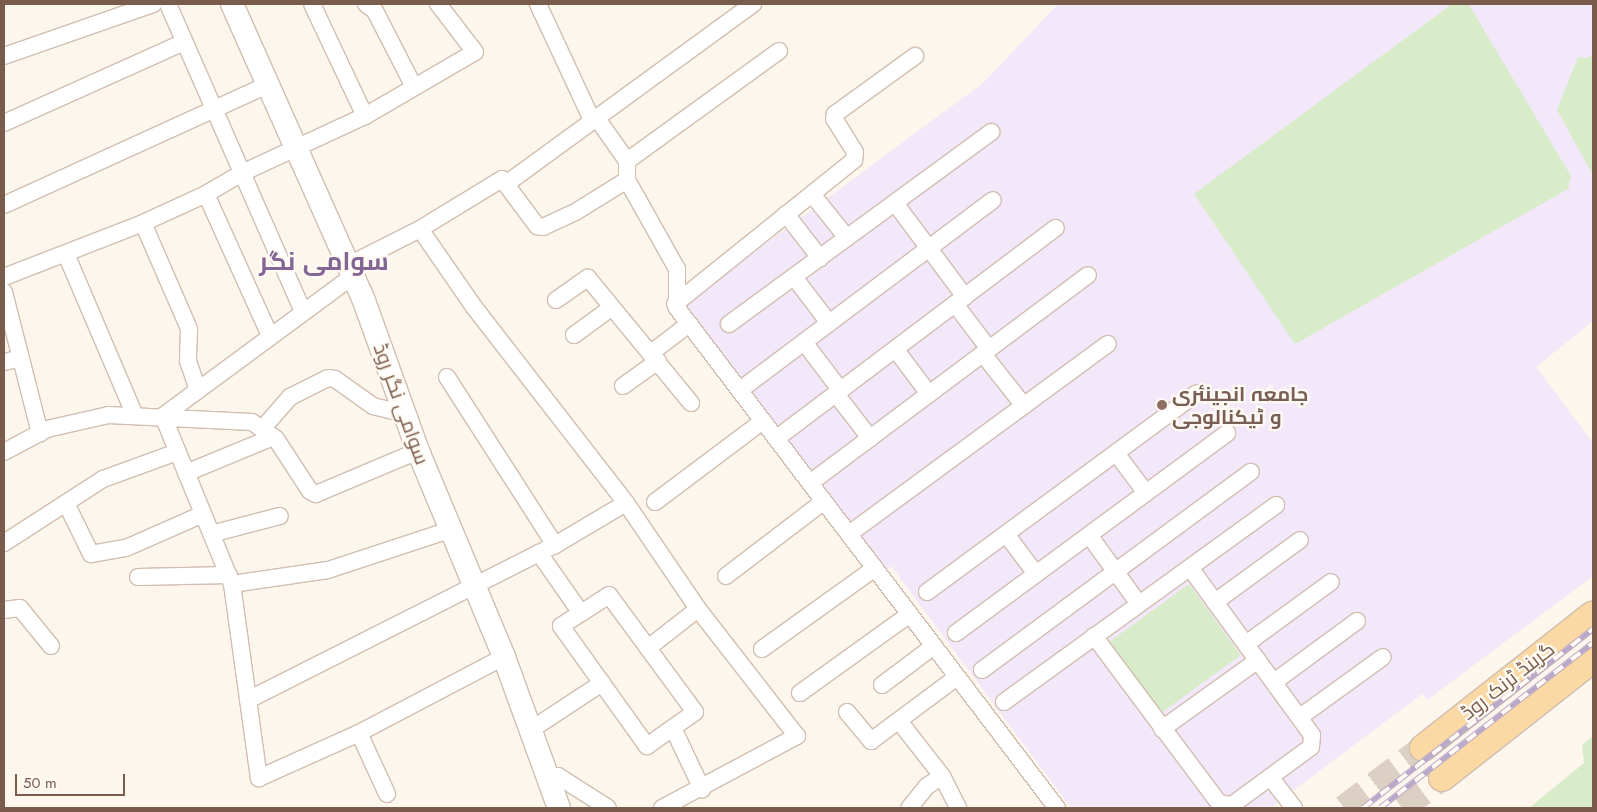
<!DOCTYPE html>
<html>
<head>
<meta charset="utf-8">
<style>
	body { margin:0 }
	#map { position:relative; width:1597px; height:812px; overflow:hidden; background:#fdf6ec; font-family:Jost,Cairo,sans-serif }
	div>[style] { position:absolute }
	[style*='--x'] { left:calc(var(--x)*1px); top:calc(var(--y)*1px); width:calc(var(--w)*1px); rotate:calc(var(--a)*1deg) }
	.education>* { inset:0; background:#f3e8fa }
	.green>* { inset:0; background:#d8ecc9; transform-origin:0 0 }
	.primary-tunnel>* { height:26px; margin-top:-13px; transform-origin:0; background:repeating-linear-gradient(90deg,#dcd0c4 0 26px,transparent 0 39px) }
	.roads { filter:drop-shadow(1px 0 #d1beb0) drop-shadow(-1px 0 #d1beb0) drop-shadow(0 1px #d1beb0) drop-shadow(0 -1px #d1beb0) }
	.street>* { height:16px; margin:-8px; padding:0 8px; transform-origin:8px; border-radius:8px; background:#fff }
	.secondary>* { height:22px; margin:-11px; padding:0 11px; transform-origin:11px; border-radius:11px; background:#fff }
	.primary>* { height:26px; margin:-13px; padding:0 13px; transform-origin:13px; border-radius:13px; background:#fbd9a5 }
	.rail>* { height:5.5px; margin-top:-2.75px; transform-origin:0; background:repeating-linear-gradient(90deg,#fffaf3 0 11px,#b9a8c9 0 22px); box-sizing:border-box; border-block:1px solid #b9a8c9 }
	.dots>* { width:14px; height:14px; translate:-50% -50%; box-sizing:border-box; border:2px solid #fffaf3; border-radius:50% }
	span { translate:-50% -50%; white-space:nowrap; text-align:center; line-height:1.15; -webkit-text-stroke:4.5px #fffaf3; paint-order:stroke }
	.education-label { font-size:20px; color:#785e54; font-weight:700 }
	.left { translate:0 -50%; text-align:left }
	.street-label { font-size:20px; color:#7a5c4d }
	.district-label { font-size:25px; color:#846695; font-weight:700 }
	.frame { position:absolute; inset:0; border:5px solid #7a5c4d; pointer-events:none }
	.scale { position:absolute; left:15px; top:774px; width:110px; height:22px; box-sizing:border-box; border:2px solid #7a5c4d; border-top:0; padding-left:6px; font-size:15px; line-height:18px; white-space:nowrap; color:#7a5c4d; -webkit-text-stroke:4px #fffaf3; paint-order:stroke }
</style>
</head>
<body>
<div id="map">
	<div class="education">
		<div style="clip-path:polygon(1058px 4px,1593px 4px,1593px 321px,1536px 367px,1593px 443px,1593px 576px,1427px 700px,1422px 694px,1270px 808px,1071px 808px,891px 566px,884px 572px,683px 305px,983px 83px)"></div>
	</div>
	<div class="green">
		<div style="clip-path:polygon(1452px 4px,1469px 5px,1571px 176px,1568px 189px,1295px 344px,1194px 194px)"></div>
		<div style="clip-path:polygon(1593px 54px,1593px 175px,1557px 110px,1578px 57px,1588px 58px)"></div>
		<div style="left:1189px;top:584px;width:88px;height:98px;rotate:54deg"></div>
		<div style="clip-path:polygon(1593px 736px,1593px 808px,1529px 808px,1584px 763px,1582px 745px)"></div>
	</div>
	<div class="primary-tunnel">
		<div style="--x:1344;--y:808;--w:99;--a:-37.2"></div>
		<div style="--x:1402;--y:808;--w:50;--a:-36.9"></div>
	</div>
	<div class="roads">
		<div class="street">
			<div style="--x:168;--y:4;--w:336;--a:66.3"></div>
			<div style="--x:312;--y:4;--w:124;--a:64.7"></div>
			<div style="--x:366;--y:4;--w:11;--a:38"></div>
			<div style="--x:375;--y:11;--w:85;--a:62.8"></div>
			<div style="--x:538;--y:4;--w:128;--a:65"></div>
			<div style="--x:779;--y:51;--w:188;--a:144.1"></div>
			<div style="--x:627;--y:161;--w:19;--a:90"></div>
			<div style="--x:627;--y:180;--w:102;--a:60.7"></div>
			<div style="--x:677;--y:269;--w:39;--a:90"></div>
			<div style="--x:677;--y:308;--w:628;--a:52.77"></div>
			<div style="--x:4;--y:56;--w:158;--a:-19.2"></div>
			<div style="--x:596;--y:117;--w:54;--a:54.8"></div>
			<div style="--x:4;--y:123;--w:197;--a:-24.2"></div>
			<div style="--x:506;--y:184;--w:306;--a:-36.1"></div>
			<div style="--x:206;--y:194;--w:156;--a:65.7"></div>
			<div style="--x:812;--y:194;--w:56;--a:51.5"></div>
			<div style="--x:895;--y:203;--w:117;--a:53.3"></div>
			<div style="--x:4;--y:205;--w:289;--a:-24.5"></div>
			<div style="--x:786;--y:214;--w:56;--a:52.3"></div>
			<div style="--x:143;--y:223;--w:116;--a:66.5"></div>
			<div style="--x:189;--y:329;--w:32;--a:92"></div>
			<div style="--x:188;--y:361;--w:31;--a:71"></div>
			<div style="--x:420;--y:229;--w:95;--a:55.3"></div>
			<div style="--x:474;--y:307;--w:248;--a:52.2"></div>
			<div style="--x:626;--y:503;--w:128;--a:55.8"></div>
			<div style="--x:698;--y:609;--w:161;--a:52.1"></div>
			<div style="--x:797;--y:736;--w:153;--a:151.9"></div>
			<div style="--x:66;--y:254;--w:176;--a:66.9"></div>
			<div style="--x:349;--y:265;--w:80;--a:-26.9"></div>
			<div style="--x:420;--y:229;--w:96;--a:-31.4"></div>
			<div style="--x:502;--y:179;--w:59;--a:53.3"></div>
			<div style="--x:537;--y:226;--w:6;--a:9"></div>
			<div style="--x:543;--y:227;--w:38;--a:-25"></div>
			<div style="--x:577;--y:211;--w:59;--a:-31.8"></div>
			<div style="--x:4;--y:277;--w:149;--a:-21.2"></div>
			<div style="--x:143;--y:223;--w:69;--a:-24.7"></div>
			<div style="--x:206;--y:194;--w:42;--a:-30.3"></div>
			<div style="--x:242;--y:173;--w:136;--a:-24.9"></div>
			<div style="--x:365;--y:116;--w:127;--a:-30.2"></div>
			<div style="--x:475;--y:52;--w:61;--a:-127.6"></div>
			<div style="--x:794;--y:277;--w:58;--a:52.7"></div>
			<div style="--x:4;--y:292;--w:146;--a:75.7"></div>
			<div style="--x:556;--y:300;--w:39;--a:-35"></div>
			<div style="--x:588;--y:278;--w:162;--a:50.5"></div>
			<div style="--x:675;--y:304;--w:230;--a:-38.8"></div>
			<div style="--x:854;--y:160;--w:8;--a:-83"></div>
			<div style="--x:855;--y:152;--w:39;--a:-122"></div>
			<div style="--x:834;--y:119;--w:5;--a:-79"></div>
			<div style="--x:835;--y:114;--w:99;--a:-35.9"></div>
			<div style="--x:955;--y:304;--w:56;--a:52.9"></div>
			<div style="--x:729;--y:324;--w:325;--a:-36.2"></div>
			<div style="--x:574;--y:335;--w:46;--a:-36.1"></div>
			<div style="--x:804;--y:342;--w:61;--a:52.9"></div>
			<div style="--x:896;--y:350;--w:55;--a:53.1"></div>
			<div style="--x:651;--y:353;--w:48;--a:-37.3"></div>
			<div style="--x:983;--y:354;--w:66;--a:51.7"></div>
			<div style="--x:4;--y:362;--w:17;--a:-13"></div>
			<div style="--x:447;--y:377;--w:200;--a:57.3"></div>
			<div style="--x:623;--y:386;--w:43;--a:-35.5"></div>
			<div style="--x:740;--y:390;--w:316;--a:-36.9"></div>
			<div style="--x:836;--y:394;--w:56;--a:52.3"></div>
			<div style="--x:163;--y:416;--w:182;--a:67.7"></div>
			<div style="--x:232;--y:584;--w:196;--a:82.1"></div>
			<div style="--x:259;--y:778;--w:110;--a:-24.2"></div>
			<div style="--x:359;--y:733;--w:164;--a:-27.7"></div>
			<div style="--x:163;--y:416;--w:236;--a:-36.4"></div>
			<div style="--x:262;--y:429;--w:43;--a:-48.8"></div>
			<div style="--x:290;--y:397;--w:42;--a:-26.6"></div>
			<div style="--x:328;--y:378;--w:7;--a:8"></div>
			<div style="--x:335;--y:379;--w:47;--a:35.4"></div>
			<div style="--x:373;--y:406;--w:32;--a:14"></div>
			<div style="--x:777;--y:438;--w:349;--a:-37"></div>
			<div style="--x:4;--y:452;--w:49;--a:-28.1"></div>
			<div style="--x:47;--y:429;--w:63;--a:-12.9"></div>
			<div style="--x:108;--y:415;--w:144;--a:2.8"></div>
			<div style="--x:252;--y:422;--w:29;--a:35"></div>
			<div style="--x:276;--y:439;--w:62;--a:56.8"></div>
			<div style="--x:310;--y:491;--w:7;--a:27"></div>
			<div style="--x:316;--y:494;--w:111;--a:-22.9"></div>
			<div style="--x:1116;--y:453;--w:50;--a:53.1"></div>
			<div style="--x:186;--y:473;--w:94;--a:-22.5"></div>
			<div style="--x:810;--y:483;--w:347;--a:-36.8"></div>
			<div style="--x:655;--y:502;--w:135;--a:-36.9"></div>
			<div style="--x:66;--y:503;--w:57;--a:63.9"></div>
			<div style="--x:91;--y:554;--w:36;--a:-10"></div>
			<div style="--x:126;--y:548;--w:84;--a:-23.8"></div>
			<div style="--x:211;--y:534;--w:71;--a:-14.6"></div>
			<div style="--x:849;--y:534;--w:321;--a:-36.3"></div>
			<div style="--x:1006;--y:534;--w:50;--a:53.1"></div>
			<div style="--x:1089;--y:535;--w:85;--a:54.1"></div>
			<div style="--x:4;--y:543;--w:118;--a:-32.9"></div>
			<div style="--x:103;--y:479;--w:79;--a:-20"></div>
			<div style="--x:539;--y:553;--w:73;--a:55"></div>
			<div style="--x:581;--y:613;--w:24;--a:147"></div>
			<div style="--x:561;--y:626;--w:148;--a:54.4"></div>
			<div style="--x:647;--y:746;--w:59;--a:-35.3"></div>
			<div style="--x:695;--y:712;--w:145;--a:-126.3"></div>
			<div style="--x:609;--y:595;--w:33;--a:147"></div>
			<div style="--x:726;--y:576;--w:123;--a:-37.4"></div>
			<div style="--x:138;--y:577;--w:91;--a:-1.3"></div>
			<div style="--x:232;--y:584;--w:97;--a:-8.3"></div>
			<div style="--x:328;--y:570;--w:128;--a:-18.2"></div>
			<div style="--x:927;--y:592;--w:335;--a:-36.4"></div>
			<div style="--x:1215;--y:602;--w:105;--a:-36.1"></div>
			<div style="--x:4;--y:610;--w:16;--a:-7"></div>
			<div style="--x:20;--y:608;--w:49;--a:50.8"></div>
			<div style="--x:956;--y:633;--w:337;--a:-36.4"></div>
			<div style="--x:1094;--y:636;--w:209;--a:53.2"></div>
			<div style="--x:1219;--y:803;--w:13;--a:9"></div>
			<div style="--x:1232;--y:805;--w:98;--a:-36.3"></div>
			<div style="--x:1311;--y:747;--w:12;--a:-85"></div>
			<div style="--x:1312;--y:735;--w:207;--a:-126.1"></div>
			<div style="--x:1246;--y:644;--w:105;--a:-36.1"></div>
			<div style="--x:648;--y:648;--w:63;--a:-38"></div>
			<div style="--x:762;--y:649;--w:139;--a:-35.6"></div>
			<div style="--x:982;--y:670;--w:334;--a:-36.4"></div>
			<div style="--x:1274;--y:682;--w:103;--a:-36.3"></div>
			<div style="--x:882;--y:685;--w:65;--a:-36.9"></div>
			<div style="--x:800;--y:693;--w:135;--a:-35.7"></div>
			<div style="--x:248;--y:700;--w:344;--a:-26.8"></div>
			<div style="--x:555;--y:545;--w:82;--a:-30.6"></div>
			<div style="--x:1004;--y:702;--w:336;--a:-35.9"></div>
			<div style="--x:847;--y:712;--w:38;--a:50"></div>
			<div style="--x:871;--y:741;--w:107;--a:-36.7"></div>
			<div style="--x:1300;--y:717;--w:102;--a:-35.9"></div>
			<div style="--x:899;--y:721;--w:70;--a:52"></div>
			<div style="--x:942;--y:776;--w:18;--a:146"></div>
			<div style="--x:927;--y:786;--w:28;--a:129"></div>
			<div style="--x:673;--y:728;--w:68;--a:64.6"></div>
			<div style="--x:532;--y:729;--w:84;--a:-33.3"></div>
			<div style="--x:1162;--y:729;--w:118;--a:-35.7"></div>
			<div style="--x:359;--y:733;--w:67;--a:65.3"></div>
			<div style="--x:942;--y:776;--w:36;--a:63"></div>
			<div style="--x:549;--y:777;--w:9;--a:-6"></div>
			<div style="--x:558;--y:776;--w:59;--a:32.6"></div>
			<div style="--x:1270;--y:777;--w:39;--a:52"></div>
		</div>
		<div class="secondary">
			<div style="--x:232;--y:4;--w:322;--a:66"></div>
			<div style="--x:363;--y:298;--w:163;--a:70.2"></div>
			<div style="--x:418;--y:451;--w:223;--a:67.3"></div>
			<div style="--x:504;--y:657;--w:161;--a:70"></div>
		</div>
		<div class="primary">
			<div style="--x:1423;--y:748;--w:216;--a:-38.2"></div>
			<div style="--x:1442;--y:778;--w:192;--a:-38.2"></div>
		</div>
	</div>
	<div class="rail">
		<div style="--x:1363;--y:808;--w:291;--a:-37.9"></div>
		<div style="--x:1380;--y:808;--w:269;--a:-37.8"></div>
	</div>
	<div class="dots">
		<div style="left:1162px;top:405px;background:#8d6e63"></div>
	</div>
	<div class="education-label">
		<span class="left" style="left:1172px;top:406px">جامعہ انجینئری<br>و ٹیکنالوجی</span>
	</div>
	<div class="street-label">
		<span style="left:401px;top:404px;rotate:70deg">سوامی نگر روڈ</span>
		<span style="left:1508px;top:681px;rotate:-38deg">گرینڈ ٹرنک روڈ</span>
	</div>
	<div class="district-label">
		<span style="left:324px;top:261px">سوامی نگر</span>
	</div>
	<div class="frame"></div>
	<div class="scale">50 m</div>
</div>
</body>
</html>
